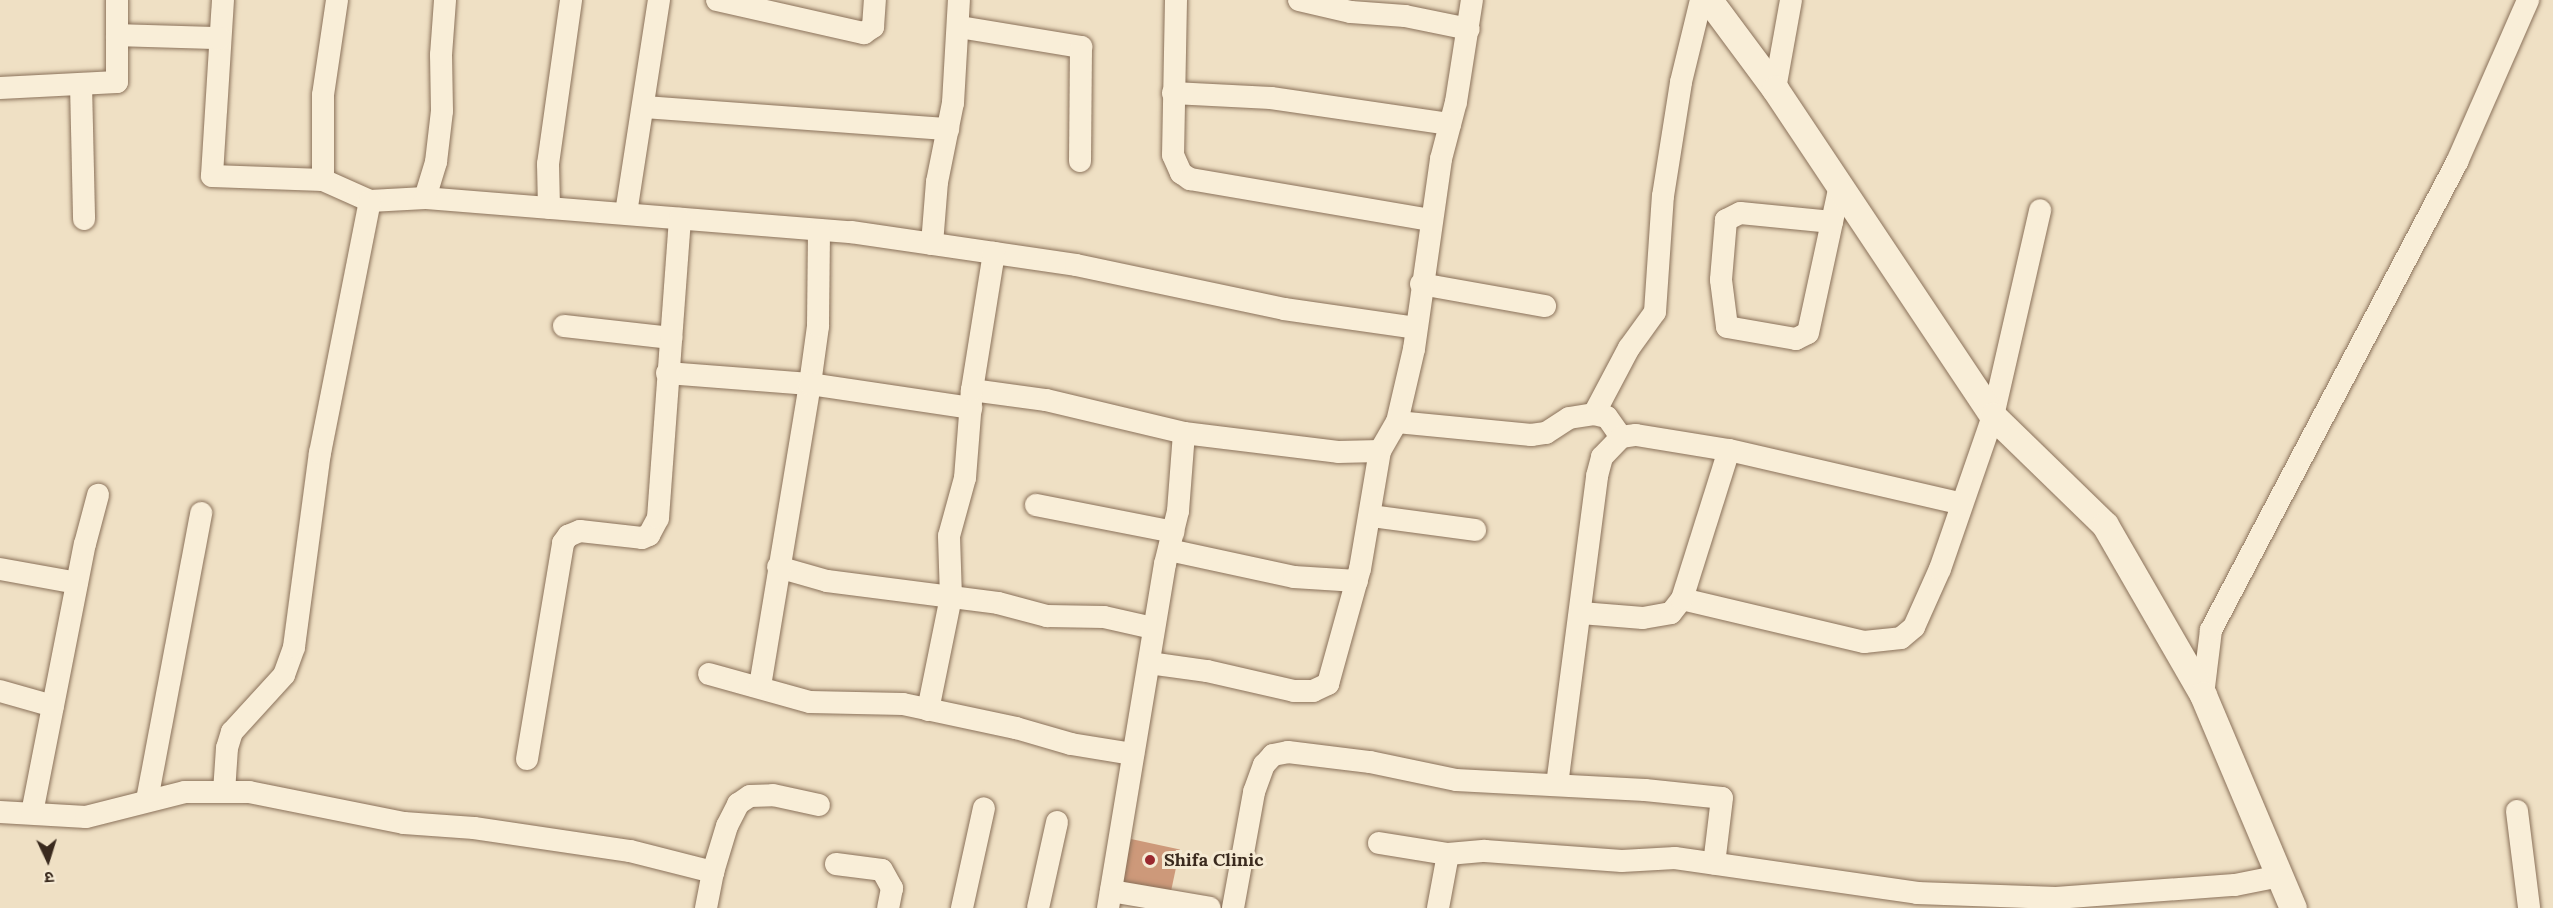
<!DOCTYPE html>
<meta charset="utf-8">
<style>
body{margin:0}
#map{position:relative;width:2553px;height:908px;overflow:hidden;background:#efe0c4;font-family:Lora,"Noto Sans Devanagari",serif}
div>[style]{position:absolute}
.building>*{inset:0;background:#cd997a;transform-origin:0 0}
.roads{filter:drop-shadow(0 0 2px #8a715a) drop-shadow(0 0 2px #8a715a)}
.minor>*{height:22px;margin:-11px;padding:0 11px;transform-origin:11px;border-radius:11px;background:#f9eed8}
.tertiary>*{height:27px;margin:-13.5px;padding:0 13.5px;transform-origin:13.5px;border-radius:13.5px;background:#f9eed8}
.dots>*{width:16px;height:16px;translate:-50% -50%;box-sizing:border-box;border:3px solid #f6ebd4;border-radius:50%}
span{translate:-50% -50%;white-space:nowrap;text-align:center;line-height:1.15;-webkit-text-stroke:6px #f6ebd4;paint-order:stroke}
.poi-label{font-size:18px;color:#3a2a1e;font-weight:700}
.left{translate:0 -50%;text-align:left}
.north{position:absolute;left:18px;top:830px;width:60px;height:60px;-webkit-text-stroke:4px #f6ebd4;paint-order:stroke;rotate:176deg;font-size:16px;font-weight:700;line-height:24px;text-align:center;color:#3a2a1e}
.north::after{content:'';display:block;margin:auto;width:21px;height:27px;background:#3a2a1e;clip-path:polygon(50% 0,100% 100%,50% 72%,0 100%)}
</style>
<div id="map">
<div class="building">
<i style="left:1131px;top:839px;width:50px;height:48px;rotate:12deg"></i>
</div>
<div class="roads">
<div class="minor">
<i style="left:223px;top:0;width:176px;rotate:93.6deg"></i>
<i style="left:212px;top:176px;width:111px;rotate:2.1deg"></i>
<i style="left:323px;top:180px;width:51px;rotate:24.1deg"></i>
<i style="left:370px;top:201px;width:55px;rotate:-3.1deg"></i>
<i style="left:425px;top:198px;width:427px;rotate:4.6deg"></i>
<i style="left:851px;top:232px;width:227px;rotate:8.3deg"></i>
<i style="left:1076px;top:265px;width:213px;rotate:11.9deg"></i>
<i style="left:1284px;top:309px;width:133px;rotate:8.2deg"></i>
<i style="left:717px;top:0;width:151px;rotate:12.7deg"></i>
<i style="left:864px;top:33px;width:11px;rotate:-34deg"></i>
<i style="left:873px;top:27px;width:27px;rotate:-86deg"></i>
<i style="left:1176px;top:0;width:155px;rotate:91.1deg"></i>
<i style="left:1173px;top:155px;width:20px;rotate:66deg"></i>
<i style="left:1181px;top:173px;width:11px;rotate:34deg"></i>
<i style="left:1190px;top:179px;width:244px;rotate:9.7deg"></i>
<i style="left:1299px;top:0;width:53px;rotate:13deg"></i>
<i style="left:1351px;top:12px;width:54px;rotate:4.2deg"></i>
<i style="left:1405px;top:16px;width:65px;rotate:11.5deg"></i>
<i style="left:959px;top:27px;width:124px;rotate:9.3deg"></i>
<i style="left:1081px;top:47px;width:114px;rotate:90.5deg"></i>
<i style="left:117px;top:35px;width:103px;rotate:1.7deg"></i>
<i style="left:81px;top:84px;width:135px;rotate:88.7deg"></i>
<i style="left:0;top:88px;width:117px;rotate:-2.9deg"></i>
<i style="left:117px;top:82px;width:82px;rotate:-90deg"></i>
<i style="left:1775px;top:89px;width:90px;rotate:-79.8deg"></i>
<i style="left:1173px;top:93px;width:98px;rotate:2.9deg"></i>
<i style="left:1271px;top:98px;width:181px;rotate:8.3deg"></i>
<i style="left:645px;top:107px;width:304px;rotate:4.2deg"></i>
<i style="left:323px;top:180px;width:85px;rotate:-90deg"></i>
<i style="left:323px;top:95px;width:96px;rotate:-81.6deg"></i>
<i style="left:425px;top:198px;width:38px;rotate:-73deg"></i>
<i style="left:436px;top:162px;width:51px;rotate:-83.3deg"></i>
<i style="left:442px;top:111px;width:56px;rotate:-91deg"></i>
<i style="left:441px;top:55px;width:55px;rotate:-85.8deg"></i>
<i style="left:549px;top:208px;width:44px;rotate:-91.3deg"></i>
<i style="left:548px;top:164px;width:166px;rotate:-82deg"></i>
<i style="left:626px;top:213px;width:216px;rotate:-81.2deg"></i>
<i style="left:1832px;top:222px;width:92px;rotate:-174.4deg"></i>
<i style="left:1740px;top:213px;width:16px;rotate:153deg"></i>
<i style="left:1726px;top:220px;width:60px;rotate:94.8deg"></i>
<i style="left:1721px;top:280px;width:47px;rotate:82.7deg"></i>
<i style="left:1727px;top:327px;width:70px;rotate:9.9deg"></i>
<i style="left:1796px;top:339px;width:13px;rotate:-27deg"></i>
<i style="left:1808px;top:333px;width:151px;rotate:-77.8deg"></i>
<i style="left:932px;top:244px;width:62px;rotate:-85.4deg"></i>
<i style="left:937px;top:182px;width:81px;rotate:-78.6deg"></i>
<i style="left:953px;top:103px;width:103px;rotate:-86.7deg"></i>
<i style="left:1421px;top:284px;width:126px;rotate:10.1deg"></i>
<i style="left:564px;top:326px;width:108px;rotate:6.4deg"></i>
<i style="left:667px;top:373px;width:143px;rotate:4.4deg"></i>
<i style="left:810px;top:384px;width:59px;rotate:-82.1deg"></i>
<i style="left:818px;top:326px;width:96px;rotate:-89.4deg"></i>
<i style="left:972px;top:390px;width:75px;rotate:7.7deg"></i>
<i style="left:1046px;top:400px;width:142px;rotate:13.4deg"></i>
<i style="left:1594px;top:414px;width:75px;rotate:-62.1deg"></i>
<i style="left:1629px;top:348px;width:44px;rotate:-54.2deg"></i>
<i style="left:1655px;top:312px;width:116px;rotate:-86.1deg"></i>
<i style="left:1663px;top:196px;width:115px;rotate:-81deg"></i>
<i style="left:1681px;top:82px;width:84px;rotate:-76.3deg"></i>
<i style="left:1397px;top:422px;width:135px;rotate:5.5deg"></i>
<i style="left:1531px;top:435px;width:15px;rotate:-8deg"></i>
<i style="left:1546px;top:433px;width:27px;rotate:-33deg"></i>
<i style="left:1569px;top:418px;width:25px;rotate:-9deg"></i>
<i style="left:1594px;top:414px;width:13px;rotate:13deg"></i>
<i style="left:1607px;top:417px;width:24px;rotate:55deg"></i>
<i style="left:1036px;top:505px;width:140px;rotate:11.1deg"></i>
<i style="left:1372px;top:516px;width:104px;rotate:7.7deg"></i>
<i style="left:1169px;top:550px;width:128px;rotate:12.2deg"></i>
<i style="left:1294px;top:577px;width:63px;rotate:3.6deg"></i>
<i style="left:778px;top:567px;width:51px;rotate:15.9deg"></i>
<i style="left:827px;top:581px;width:172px;rotate:7.3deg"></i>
<i style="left:998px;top:603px;width:51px;rotate:14.9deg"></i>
<i style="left:1047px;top:616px;width:57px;rotate:1deg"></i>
<i style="left:1104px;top:617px;width:50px;rotate:12.7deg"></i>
<i style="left:0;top:569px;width:78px;rotate:10.3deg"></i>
<i style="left:1682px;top:599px;width:187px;rotate:13.3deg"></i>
<i style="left:1864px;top:642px;width:37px;rotate:-6deg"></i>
<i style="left:1901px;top:638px;width:17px;rotate:-40deg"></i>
<i style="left:1914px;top:627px;width:64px;rotate:-65.9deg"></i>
<i style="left:1940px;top:569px;width:162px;rotate:-70.9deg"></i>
<i style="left:1993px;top:416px;width:211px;rotate:-77.1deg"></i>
<i style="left:1581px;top:613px;width:62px;rotate:4.6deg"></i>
<i style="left:1643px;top:618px;width:28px;rotate:-10deg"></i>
<i style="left:1671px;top:613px;width:18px;rotate:-52deg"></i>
<i style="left:1682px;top:599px;width:156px;rotate:-72.5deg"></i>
<i style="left:1149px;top:663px;width:59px;rotate:7.9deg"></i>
<i style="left:1207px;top:671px;width:89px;rotate:12.9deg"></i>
<i style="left:1294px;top:691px;width:19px"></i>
<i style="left:1313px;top:691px;width:17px;rotate:-25deg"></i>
<i style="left:1328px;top:684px;width:119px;rotate:-74.5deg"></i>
<i style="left:1360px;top:569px;width:120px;rotate:-80.4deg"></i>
<i style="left:709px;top:674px;width:105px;rotate:15.5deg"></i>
<i style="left:810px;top:702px;width:93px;rotate:1.2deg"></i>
<i style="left:903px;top:704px;width:116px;rotate:12deg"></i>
<i style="left:1016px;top:728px;width:57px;rotate:16.2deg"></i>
<i style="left:1071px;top:744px;width:63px;rotate:9.2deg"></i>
<i style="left:760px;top:686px;width:306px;rotate:-80.6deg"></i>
<i style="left:810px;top:384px;width:163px;rotate:8.5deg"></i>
<i style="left:0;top:691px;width:55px;rotate:15.8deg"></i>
<i style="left:2203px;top:695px;width:65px;rotate:-83deg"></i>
<i style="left:2211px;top:630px;width:529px;rotate:-62.27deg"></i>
<i style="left:2457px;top:162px;width:177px;rotate:-66.3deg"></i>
<i style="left:928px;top:710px;width:115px;rotate:-78.5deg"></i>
<i style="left:951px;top:597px;width:61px;rotate:-91.9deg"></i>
<i style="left:949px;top:536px;width:60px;rotate:-74.6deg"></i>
<i style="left:965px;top:478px;width:88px;rotate:-85.5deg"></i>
<i style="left:972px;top:390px;width:139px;rotate:-80.9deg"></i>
<i style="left:527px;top:759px;width:219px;rotate:-80.5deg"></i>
<i style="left:563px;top:543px;width:9px;rotate:-54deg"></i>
<i style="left:568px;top:536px;width:13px;rotate:-23deg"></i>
<i style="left:580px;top:531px;width:62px;rotate:6.4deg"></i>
<i style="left:642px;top:538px;width:8px;rotate:-23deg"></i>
<i style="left:649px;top:535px;width:19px;rotate:-62deg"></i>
<i style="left:658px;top:518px;width:300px;rotate:-85.8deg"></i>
<i style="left:1557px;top:785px;width:312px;rotate:-82.6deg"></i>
<i style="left:1597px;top:476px;width:20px;rotate:-75deg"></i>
<i style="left:1602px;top:457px;width:28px;rotate:-46deg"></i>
<i style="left:1621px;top:437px;width:15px;rotate:-8deg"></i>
<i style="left:1636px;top:435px;width:94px;rotate:9.2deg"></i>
<i style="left:1729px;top:450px;width:239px;rotate:13deg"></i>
<i style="left:224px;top:792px;width:44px;rotate:-86.1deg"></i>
<i style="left:227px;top:748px;width:17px;rotate:-73deg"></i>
<i style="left:232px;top:732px;width:77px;rotate:-47.6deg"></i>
<i style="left:284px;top:675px;width:30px;rotate:-70deg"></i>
<i style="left:294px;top:647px;width:196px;rotate:-82.4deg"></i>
<i style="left:320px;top:453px;width:257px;rotate:-78.8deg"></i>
<i style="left:147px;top:800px;width:292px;rotate:-79.3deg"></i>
<i style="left:2517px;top:811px;width:98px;rotate:82.9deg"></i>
<i style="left:0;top:812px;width:86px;rotate:3.3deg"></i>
<i style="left:86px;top:817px;width:102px;rotate:-14.2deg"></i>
<i style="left:185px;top:792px;width:64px"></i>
<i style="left:249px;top:792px;width:158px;rotate:11.3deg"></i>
<i style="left:404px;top:823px;width:70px;rotate:4.1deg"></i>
<i style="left:474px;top:828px;width:158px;rotate:8.4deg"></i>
<i style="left:630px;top:851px;width:86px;rotate:14.2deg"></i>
<i style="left:713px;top:872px;width:48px;rotate:-73.1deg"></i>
<i style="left:727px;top:826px;width:25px;rotate:-63deg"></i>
<i style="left:738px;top:804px;width:14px;rotate:-34deg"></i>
<i style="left:750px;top:796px;width:23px;rotate:-2deg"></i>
<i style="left:773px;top:795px;width:47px;rotate:12.3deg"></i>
<i style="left:32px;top:813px;width:274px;rotate:-78.9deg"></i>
<i style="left:85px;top:544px;width:51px;rotate:-75.1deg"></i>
<i style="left:1379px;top:843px;width:70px;rotate:9.1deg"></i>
<i style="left:836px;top:864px;width:46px;rotate:7.4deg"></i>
<i style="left:882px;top:870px;width:21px;rotate:61deg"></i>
<i style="left:892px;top:888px;width:20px;rotate:101deg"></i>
<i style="left:1111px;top:891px;width:100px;rotate:9.7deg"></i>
<i style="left:706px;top:908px;width:37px;rotate:-79deg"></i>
<i style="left:962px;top:908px;width:102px;rotate:-77.6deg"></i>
<i style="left:1038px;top:908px;width:88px;rotate:-77.5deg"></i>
<i style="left:1108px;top:908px;width:349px;rotate:-80.6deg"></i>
<i style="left:1165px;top:564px;width:55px;rotate:-76.2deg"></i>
<i style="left:1178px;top:511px;width:78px;rotate:-85.6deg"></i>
<i style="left:1184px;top:433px;width:155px;rotate:7deg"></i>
<i style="left:1338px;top:452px;width:42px;rotate:-1.4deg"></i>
<i style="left:1380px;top:451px;width:34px;rotate:-60deg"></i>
<i style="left:1397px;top:422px;width:75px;rotate:-76.9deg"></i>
<i style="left:1414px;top:349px;width:192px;rotate:-81.9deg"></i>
<i style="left:1441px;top:159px;width:59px;rotate:-75.3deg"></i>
<i style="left:1456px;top:102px;width:103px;rotate:-81.1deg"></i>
<i style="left:1233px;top:908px;width:118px;rotate:-79.7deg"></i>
<i style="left:1254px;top:792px;width:29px;rotate:-70deg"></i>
<i style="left:1264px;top:765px;width:13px;rotate:-48deg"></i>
<i style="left:1273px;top:755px;width:15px;rotate:-11deg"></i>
<i style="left:1288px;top:752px;width:83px;rotate:7deg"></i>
<i style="left:1370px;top:762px;width:88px;rotate:11.8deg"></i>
<i style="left:1456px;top:780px;width:189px;rotate:3deg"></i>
<i style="left:1645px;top:790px;width:77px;rotate:5.9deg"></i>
<i style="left:1722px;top:798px;width:66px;rotate:96.9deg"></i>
<i style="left:1438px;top:908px;width:55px;rotate:-79.5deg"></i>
<i style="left:1448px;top:854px;width:37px;rotate:-5deg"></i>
<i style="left:1485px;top:851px;width:137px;rotate:4.2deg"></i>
<i style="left:1622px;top:861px;width:53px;rotate:-3.2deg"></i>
<i style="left:1675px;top:858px;width:245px;rotate:8.2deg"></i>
<i style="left:1917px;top:893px;width:139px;rotate:2.1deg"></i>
<i style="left:2056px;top:898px;width:179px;rotate:-4.2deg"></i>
<i style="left:2235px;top:885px;width:46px;rotate:-11.3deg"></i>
</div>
<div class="tertiary">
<i style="left:1709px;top:0;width:111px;rotate:53.4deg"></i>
<i style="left:1775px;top:89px;width:393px;rotate:56.3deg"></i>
<i style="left:1993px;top:416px;width:156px;rotate:44.2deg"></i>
<i style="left:2105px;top:525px;width:196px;rotate:60deg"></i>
<i style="left:2203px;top:695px;width:231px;rotate:67.1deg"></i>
</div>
</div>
<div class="dots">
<i style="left:1150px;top:860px;background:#9a292f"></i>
</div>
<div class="poi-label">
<span class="left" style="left:1164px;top:860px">Shifa Clinic</span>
</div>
<div class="north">उ</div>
</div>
